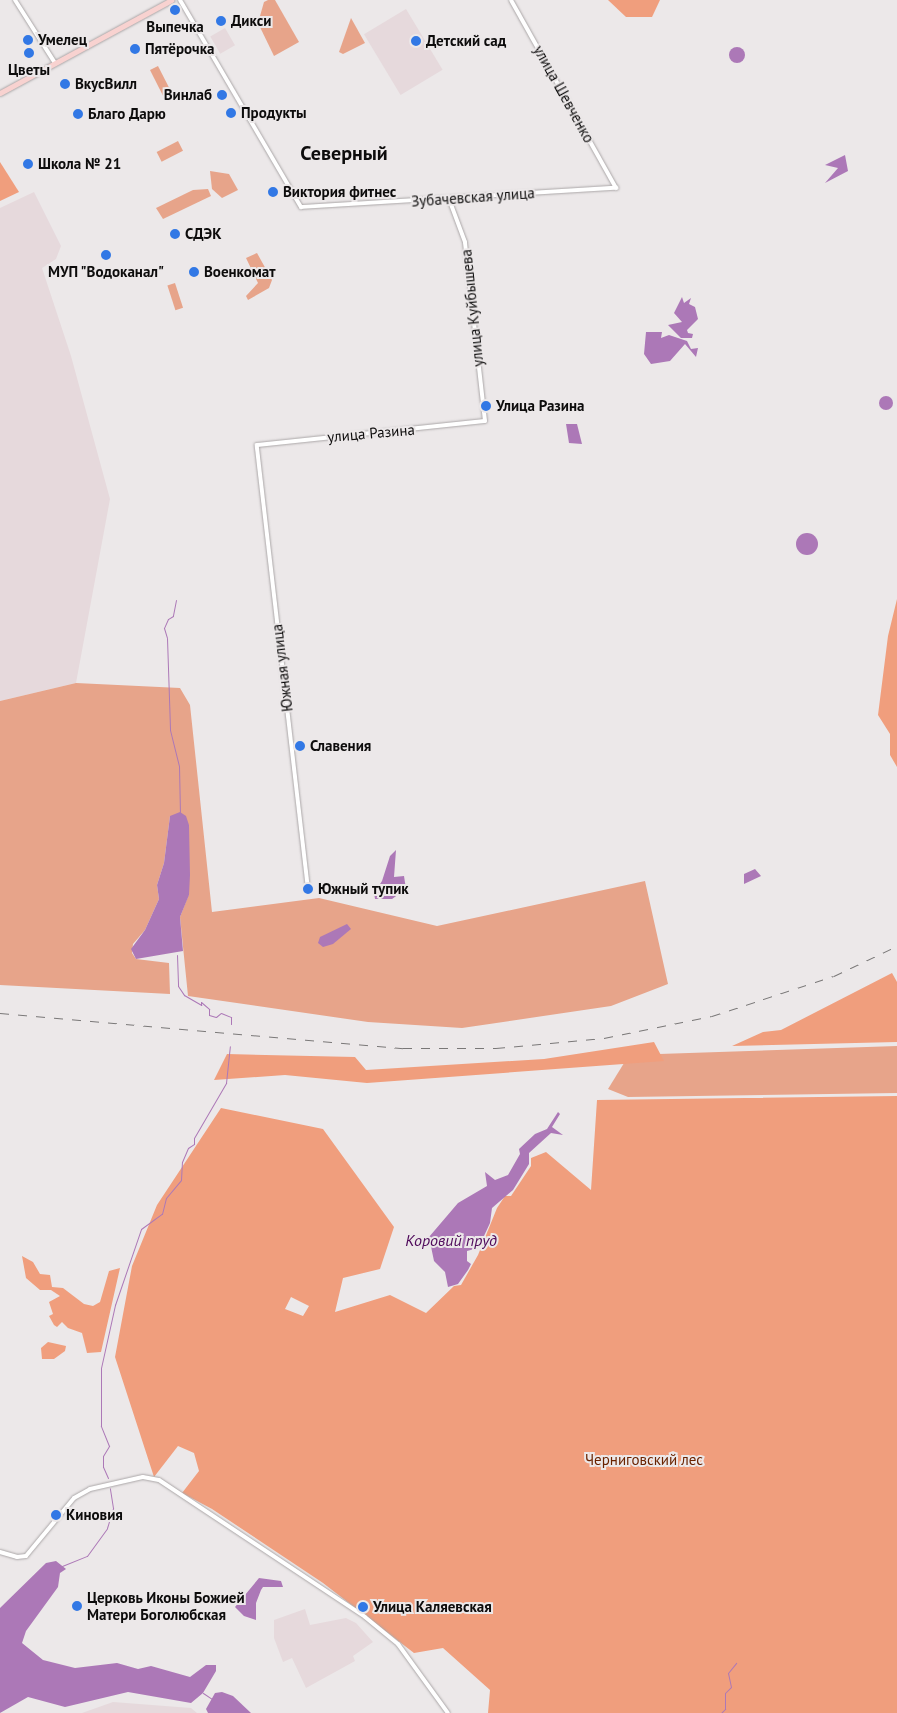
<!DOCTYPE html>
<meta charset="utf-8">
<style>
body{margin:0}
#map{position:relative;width:897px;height:1713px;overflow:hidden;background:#ece8e9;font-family:"PT Sans",sans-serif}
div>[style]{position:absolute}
.built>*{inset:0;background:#e6d9dc;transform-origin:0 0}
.green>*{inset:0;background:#e7a48a;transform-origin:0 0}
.forest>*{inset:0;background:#f09e7d}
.water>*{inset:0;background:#ac78b7}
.round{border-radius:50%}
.stream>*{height:1px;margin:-0.5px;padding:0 0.5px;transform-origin:0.5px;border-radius:0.5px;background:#ac78b7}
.roads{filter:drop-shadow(0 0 1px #aba7a8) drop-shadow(0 0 1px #aba7a8)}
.minor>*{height:4px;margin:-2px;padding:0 2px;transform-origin:2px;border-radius:2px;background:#fff}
.major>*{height:5px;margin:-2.5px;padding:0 2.5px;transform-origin:2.5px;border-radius:2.5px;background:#f8d2d0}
.rail>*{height:1px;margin-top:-0.5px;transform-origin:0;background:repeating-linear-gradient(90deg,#797777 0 9px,transparent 0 18px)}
.dots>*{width:14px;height:14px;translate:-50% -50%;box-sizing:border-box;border:2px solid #ece8e9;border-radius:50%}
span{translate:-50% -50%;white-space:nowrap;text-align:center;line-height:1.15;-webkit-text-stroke:4px #ece8e9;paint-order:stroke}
.poi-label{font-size:15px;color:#0d0c0c;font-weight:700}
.left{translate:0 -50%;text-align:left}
.right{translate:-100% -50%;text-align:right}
.street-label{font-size:15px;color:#0d0c0c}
.park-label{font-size:15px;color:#6a2300}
.water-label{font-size:16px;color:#4f0a5b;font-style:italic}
.district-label{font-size:20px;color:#0d0c0c;font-weight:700}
</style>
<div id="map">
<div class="built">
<i style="left:406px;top:9px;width:71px;height:49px;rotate:59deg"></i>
<i style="left:225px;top:28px;width:20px;height:17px;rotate:60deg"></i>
<i style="clip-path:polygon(34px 192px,61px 246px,56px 259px,42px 268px,71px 356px,110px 499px,76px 683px,0 701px,0 208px)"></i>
<i style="clip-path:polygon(305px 1609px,310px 1625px,346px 1618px,356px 1623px,373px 1642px,353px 1656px,355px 1661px,306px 1688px,292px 1658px,283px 1662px,274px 1638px,274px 1620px)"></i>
<i style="clip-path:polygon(113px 1702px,191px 1708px,197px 1713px,82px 1713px)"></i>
</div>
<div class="green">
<i style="clip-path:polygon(268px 0,275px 0,299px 42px,274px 56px,258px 23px,264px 2px)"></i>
<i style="clip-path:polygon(351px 18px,365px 43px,343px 54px,339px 52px)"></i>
<i style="left:158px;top:66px;width:29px;height:9px;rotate:63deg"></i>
<i style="left:178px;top:141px;width:11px;height:24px;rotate:63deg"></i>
<i style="clip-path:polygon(210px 171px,229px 174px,238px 190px,222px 198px,212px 189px)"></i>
<i style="clip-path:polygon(208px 189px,211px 196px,163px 219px,156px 208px,193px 190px)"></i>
<i style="clip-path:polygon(257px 253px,272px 280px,269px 288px,248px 300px,246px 296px,258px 283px,246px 258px)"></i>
<i style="left:175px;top:283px;width:26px;height:8px;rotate:72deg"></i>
<i style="clip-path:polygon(76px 683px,180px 688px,190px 705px,212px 912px,319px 898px,437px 926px,645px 881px,668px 984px,611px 1006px,462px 1028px,368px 1022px,188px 996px,180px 917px,189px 894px,189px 825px,170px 816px,164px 863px,157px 885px,159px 899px,145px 930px,133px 944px,132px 953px,136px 959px,169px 963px,170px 994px,0 985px,0 701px)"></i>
<i style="clip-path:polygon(897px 1046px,897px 1093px,628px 1097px,608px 1089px,629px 1055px)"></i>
</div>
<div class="forest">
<i style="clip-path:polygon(608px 0,660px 0,652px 17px,626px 17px)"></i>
<i style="clip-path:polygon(0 162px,19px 192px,0 201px)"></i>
<i style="clip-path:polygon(897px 599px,897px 767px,890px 755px,890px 734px,878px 715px,888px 636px)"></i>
<i style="clip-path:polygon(892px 973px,897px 982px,897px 1042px,732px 1046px,763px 1032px,781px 1030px)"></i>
<i style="clip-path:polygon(654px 1042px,664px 1061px,367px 1083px,285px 1075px,214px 1080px,227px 1054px,355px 1057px,366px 1070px,544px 1059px)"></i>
<i style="clip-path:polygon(evenodd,897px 1096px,897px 1713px,488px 1713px,490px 1690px,443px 1648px,414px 1653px,323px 1583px,212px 1509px,182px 1493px,199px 1471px,194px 1453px,178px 1446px,154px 1477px,115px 1357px,132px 1266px,157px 1205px,221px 1108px,323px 1129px,394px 1227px,380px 1269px,343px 1278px,335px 1312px,390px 1295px,426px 1313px,454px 1286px,461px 1285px,478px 1255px,497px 1208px,505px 1196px,511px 1196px,531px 1166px,531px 1158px,546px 1152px,591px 1190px,597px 1100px,897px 1096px,291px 1297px,309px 1306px,303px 1316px,285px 1309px,291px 1297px)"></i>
<i style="clip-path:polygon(22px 1256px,33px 1262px,40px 1274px,50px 1275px,52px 1287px,63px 1288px,84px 1304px,93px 1306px,100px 1302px,109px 1271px,120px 1268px,101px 1352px,87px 1353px,82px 1333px,68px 1328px,62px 1322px,57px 1327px,54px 1325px,49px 1316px,53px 1314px,49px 1302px,60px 1296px,51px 1290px,40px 1290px,26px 1278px)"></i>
<i style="clip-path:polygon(48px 1342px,66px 1346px,65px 1351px,54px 1359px,42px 1359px,41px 1348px)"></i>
</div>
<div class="water">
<i class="round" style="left:729px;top:47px;width:16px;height:16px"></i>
<i style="clip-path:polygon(845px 155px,848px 171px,825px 183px,838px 168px,825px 165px)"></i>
<i style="clip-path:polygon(682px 297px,684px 303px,691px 298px,689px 304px,695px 307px,698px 319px,687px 330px,688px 333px,693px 334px,692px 338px,681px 338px,668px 325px,682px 322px,674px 313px)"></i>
<i style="clip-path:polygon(646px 332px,662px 332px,661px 338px,669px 335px,687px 341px,691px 349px,698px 348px,696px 357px,685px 344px,670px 361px,651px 364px,644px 354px)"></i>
<i class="round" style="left:879px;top:396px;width:14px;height:14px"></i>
<i style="clip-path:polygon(566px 424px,577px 424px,582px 444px,569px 443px)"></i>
<i class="round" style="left:796px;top:533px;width:22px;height:22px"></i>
<i style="clip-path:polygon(180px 812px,186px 816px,189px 825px,190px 875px,189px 895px,180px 917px,183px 951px,136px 959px,131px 949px,145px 930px,159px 899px,157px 885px,164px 863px,170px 816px)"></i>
<i style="clip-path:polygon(396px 850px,394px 877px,404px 876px,406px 889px,392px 899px,375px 899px,374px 893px,382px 881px,390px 856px)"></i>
<i style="clip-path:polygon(755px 869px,761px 876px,744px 884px,744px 874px)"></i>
<i style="clip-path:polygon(347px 924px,351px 929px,333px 944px,323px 947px,318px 943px,320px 937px)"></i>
<i style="clip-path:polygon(558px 1112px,560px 1114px,552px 1127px,563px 1135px,551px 1133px,529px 1153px,529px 1164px,513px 1190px,492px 1208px,490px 1223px,484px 1236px,477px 1241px,478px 1248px,467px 1251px,467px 1261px,471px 1264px,468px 1270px,458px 1284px,448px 1287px,445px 1272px,434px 1261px,429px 1237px,458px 1203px,487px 1186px,485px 1172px,495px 1180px,508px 1175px,520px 1154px,519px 1149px,535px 1134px,547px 1129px)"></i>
<i style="clip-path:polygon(56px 1561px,66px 1569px,60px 1573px,58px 1587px,26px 1631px,22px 1643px,43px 1660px,75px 1668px,117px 1663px,138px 1669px,151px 1666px,190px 1677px,206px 1665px,216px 1665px,216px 1671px,203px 1693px,191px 1703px,128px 1692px,65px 1707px,28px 1697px,0 1713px,0 1608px,46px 1563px)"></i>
<i style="clip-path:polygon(259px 1578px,281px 1581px,283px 1587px,263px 1587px,261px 1590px,256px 1603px,256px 1620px,244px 1616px,235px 1607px)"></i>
<i style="clip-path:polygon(222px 1692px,233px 1696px,251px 1713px,208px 1713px,206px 1709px,215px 1693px)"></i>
</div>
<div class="stream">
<i style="left:176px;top:600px;width:16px;rotate:101deg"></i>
<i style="left:173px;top:616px;width:6px;rotate:149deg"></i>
<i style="left:168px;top:619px;width:10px;rotate:114deg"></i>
<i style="left:164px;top:628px;width:10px;rotate:73deg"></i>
<i style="left:167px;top:638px;width:92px;rotate:88.1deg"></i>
<i style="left:170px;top:730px;width:37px;rotate:76deg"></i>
<i style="left:179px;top:766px;width:46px;rotate:88.8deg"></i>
<i style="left:177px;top:955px;width:31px;rotate:88deg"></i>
<i style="left:178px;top:986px;width:11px;rotate:56deg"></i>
<i style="left:184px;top:995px;width:20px;rotate:30deg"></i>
<i style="left:201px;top:1005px;width:3px;rotate:-90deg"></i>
<i style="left:201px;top:1002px;width:11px;rotate:41deg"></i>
<i style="left:209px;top:1009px;width:6px;rotate:90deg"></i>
<i style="left:209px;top:1015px;width:7px;rotate:16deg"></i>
<i style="left:216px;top:1017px;width:6px;rotate:-39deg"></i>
<i style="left:221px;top:1013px;width:11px;rotate:22deg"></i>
<i style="left:231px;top:1017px;width:7px;rotate:90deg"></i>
<i style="left:108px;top:1478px;width:12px;rotate:-114deg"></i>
<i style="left:103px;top:1467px;width:11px;rotate:-90deg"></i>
<i style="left:103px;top:1456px;width:12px;rotate:-59deg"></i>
<i style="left:109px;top:1446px;width:22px;rotate:-112deg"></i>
<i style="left:101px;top:1426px;width:58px;rotate:-90deg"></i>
<i style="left:101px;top:1368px;width:65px;rotate:-77.5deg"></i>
<i style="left:115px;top:1305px;width:80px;rotate:-71.1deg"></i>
<i style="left:141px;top:1229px;width:26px;rotate:-36deg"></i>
<i style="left:162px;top:1214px;width:16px;rotate:-76deg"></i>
<i style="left:166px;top:1198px;width:23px;rotate:-50deg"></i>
<i style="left:181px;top:1180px;width:18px;rotate:-87deg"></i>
<i style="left:182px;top:1162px;width:15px;rotate:-67deg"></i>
<i style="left:188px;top:1148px;width:7px;rotate:-34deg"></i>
<i style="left:194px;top:1144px;width:6px;rotate:-90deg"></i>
<i style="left:194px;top:1138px;width:64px;rotate:-59.8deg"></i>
<i style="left:226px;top:1083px;width:37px;rotate:-84deg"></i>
<i style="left:62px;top:1566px;width:27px;rotate:-22deg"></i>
<i style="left:87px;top:1556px;width:34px;rotate:-54deg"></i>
<i style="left:107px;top:1528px;width:21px;rotate:-73deg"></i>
<i style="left:113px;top:1508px;width:20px;rotate:-99deg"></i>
<i style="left:203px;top:1693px;width:11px;rotate:34deg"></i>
<i style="left:721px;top:1713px;width:6px;rotate:-45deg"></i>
<i style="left:725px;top:1709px;width:16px;rotate:-90deg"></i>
<i style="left:725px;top:1693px;width:8px;rotate:-45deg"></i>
<i style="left:731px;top:1687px;width:14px;rotate:-102deg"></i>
<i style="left:728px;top:1673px;width:13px;rotate:-51deg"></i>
</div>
<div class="roads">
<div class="minor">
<i style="left:15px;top:0;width:75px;rotate:57.6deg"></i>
<i style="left:180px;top:0;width:240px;rotate:59.7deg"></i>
<i style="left:301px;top:207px;width:316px;rotate:-3.5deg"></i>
<i style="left:616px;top:188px;width:215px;rotate:-119.2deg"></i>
<i style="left:308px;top:889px;width:447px;rotate:-96.6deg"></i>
<i style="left:257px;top:445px;width:229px;rotate:-6deg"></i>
<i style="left:485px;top:421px;width:180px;rotate:-96.4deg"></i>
<i style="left:465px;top:242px;width:46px;rotate:-110.4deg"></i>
<i style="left:0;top:1552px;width:18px;rotate:16deg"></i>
<i style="left:17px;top:1557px;width:9px;rotate:-6deg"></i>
<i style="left:26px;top:1556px;width:75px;rotate:-50.4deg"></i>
<i style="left:74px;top:1498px;width:18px;rotate:-29deg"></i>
<i style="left:90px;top:1489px;width:54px;rotate:-12.8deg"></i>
<i style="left:143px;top:1477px;width:16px;rotate:11deg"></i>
<i style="left:159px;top:1480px;width:247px;rotate:33.6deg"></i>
<i style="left:365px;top:1617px;width:43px;rotate:39.3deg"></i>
<i style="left:398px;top:1644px;width:85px;rotate:54.1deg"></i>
</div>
<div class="major">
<i style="left:0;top:93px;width:195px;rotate:-28.5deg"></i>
</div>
</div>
<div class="rail">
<i style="left:0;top:1013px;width:405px;rotate:5deg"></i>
<i style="left:403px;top:1048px;width:93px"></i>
<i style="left:496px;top:1048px;width:108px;rotate:-5.3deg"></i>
<i style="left:604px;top:1038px;width:110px;rotate:-11.5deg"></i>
<i style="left:712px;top:1016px;width:128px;rotate:-18.2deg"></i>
<i style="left:834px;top:976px;width:70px;rotate:-25.5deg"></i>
</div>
<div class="dots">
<i style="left:175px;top:10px;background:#3278e5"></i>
<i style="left:221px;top:21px;background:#3278e5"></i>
<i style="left:28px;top:40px;background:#3278e5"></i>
<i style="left:416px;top:41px;background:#3278e5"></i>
<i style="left:135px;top:49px;background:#3278e5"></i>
<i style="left:29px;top:53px;background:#3278e5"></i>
<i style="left:65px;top:84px;background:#3278e5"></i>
<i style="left:222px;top:95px;background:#3278e5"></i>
<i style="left:231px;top:113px;background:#3278e5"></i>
<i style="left:78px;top:114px;background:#3278e5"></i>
<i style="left:28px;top:164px;background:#3278e5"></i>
<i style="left:273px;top:192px;background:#3278e5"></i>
<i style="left:175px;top:234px;background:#3278e5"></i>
<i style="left:106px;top:255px;background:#3278e5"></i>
<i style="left:194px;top:272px;background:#3278e5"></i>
<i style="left:486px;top:406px;background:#3278e5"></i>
<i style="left:300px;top:746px;background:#3278e5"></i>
<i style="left:308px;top:889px;background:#3278e5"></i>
<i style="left:56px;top:1515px;background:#3278e5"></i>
<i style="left:77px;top:1606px;background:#3278e5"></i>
<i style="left:363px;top:1607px;background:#3278e5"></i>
</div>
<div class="poi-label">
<span class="left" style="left:231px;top:21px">Дикси</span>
<span style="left:175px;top:27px">Выпечка</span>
<span class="left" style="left:38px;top:40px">Умелец</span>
<span class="left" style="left:426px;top:41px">Детский сад</span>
<span class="left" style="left:145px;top:49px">Пятёрочка</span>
<span style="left:29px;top:70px">Цветы</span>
<span class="left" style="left:75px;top:84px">ВкусВилл</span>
<span class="right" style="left:212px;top:95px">Винлаб</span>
<span class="left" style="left:241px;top:113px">Продукты</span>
<span class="left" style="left:88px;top:114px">Благо Дарю</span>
<span class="left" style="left:38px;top:164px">Школа № 21</span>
<span class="left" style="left:283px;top:192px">Виктория фитнес</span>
<span class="left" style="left:185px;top:234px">СДЭК</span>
<span style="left:106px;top:272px">МУП "Водоканал"</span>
<span class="left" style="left:204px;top:272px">Военкомат</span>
<span class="left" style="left:496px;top:406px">Улица Разина</span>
<span class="left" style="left:310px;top:746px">Славения</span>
<span class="left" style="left:318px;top:889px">Южный тупик</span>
<span class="left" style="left:66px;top:1515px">Киновия</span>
<span class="left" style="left:87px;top:1606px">Церковь Иконы Божией<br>Матери Боголюбская</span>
<span class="left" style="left:373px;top:1607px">Улица Каляевская</span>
</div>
<div class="street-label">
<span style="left:564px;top:94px;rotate:61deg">улица Шевченко</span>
<span style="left:473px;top:197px;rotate:-4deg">Зубачевская улица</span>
<span style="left:472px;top:308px;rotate:-96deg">улица Куйбышева</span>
<span style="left:371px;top:433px;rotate:-5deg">улица Разина</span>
<span style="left:282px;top:668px;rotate:-97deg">Южная улица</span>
</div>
<div class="park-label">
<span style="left:644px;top:1460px">Черниговский лес</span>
</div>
<div class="water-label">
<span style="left:451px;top:1240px">Коровий пруд</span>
</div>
<div class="district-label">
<span style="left:344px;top:153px">Северный</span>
</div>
</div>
